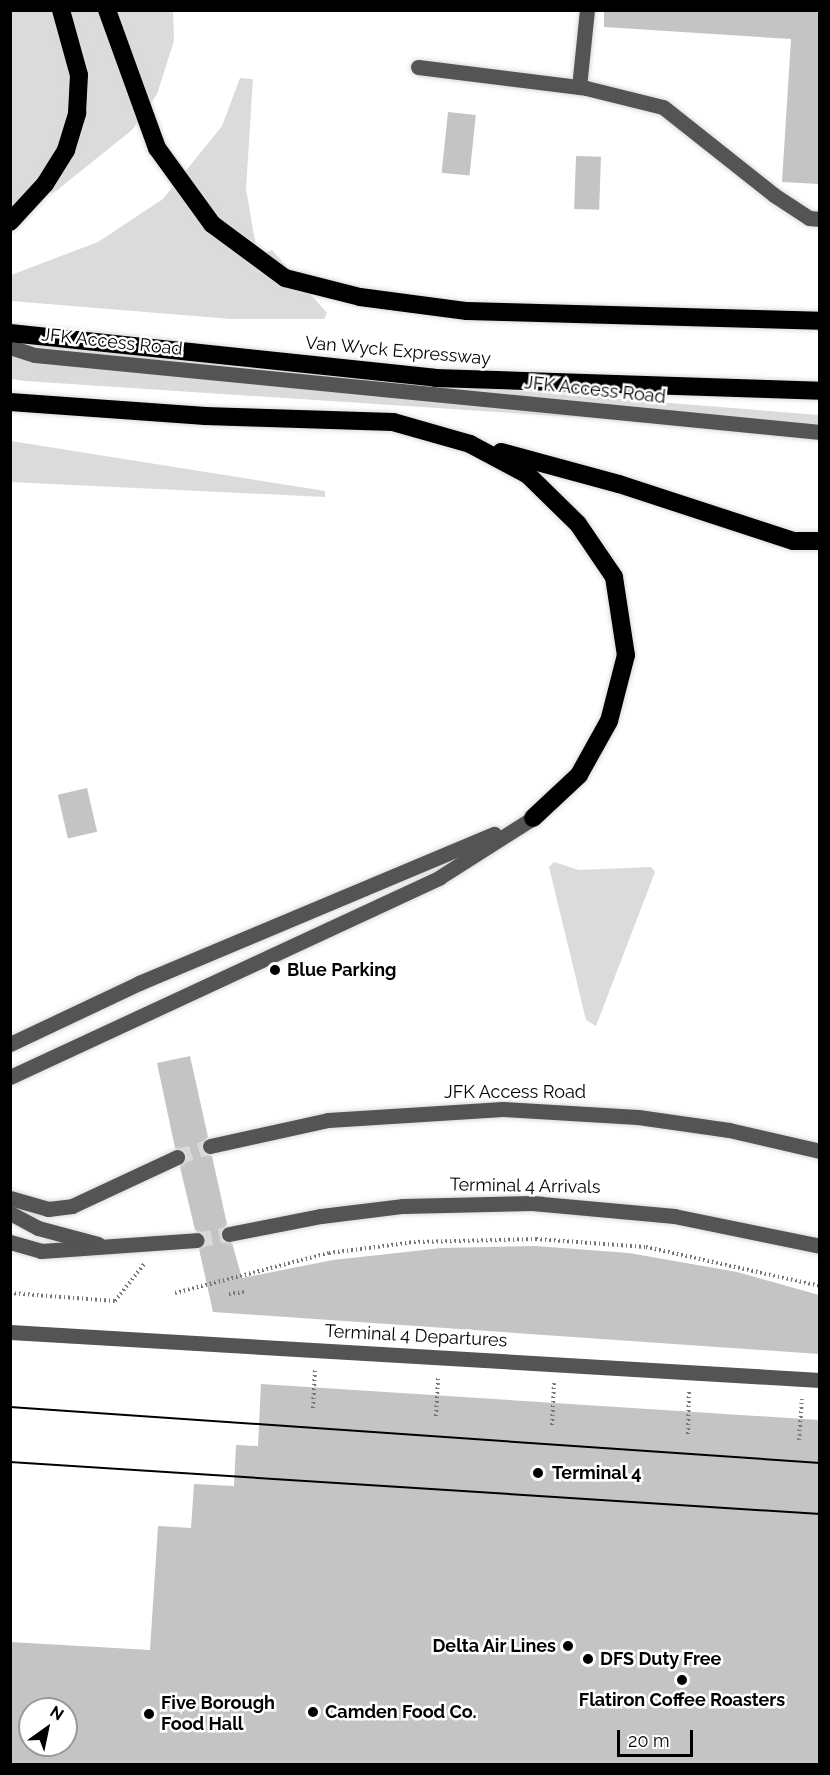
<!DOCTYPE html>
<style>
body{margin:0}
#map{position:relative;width:830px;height:1775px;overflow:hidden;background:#fff;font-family:Raleway,sans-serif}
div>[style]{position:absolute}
.green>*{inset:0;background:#dbdbdb}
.building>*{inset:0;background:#c4c4c4;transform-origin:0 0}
.minor-tunnel>*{height:15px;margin-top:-7.5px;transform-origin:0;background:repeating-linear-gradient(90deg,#d9d9d9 0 15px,transparent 0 23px)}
.path>*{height:4px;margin-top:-2px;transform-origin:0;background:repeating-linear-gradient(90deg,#767676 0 1.5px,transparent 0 4.5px)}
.roads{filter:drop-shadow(0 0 2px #dbdbdb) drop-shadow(0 0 2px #dbdbdb)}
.minor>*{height:15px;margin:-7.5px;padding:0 7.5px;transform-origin:7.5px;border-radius:7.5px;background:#545454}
.highway>*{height:18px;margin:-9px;padding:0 9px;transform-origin:9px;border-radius:9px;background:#000}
.tram>*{height:1.5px;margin:-0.75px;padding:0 0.75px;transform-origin:0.75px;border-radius:0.75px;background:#000}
.minor-bridge>*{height:15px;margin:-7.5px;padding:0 7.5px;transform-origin:7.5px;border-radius:7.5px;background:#545454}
.dots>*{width:16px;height:16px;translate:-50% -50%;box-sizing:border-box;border:3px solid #fff;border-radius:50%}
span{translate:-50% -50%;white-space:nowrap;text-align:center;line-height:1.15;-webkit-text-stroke:5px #fff;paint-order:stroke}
.street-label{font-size:18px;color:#000}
.poi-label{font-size:18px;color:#000;font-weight:700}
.left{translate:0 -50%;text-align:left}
.right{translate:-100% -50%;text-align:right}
.frame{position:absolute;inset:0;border:12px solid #000;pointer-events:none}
.north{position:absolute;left:18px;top:1697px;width:60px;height:60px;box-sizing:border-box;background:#fff;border:2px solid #999;border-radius:50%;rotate:33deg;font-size:16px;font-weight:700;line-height:24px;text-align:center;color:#000}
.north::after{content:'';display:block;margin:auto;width:21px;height:27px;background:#000;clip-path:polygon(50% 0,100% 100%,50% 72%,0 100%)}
.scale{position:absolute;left:617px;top:1730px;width:76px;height:27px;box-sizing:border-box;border:3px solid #000;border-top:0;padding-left:8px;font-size:18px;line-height:21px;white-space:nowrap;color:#000;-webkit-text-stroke:4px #fff;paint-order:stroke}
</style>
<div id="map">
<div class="green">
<i style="clip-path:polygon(11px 11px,173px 11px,174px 41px,157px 94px,132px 130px,56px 191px,11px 211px)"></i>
<i style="clip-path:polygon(240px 78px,253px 79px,246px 189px,255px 241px,260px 255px,272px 250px,327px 313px,324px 319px,231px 319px,11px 301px,11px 275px,98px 242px,163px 199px,222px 126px)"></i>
<i style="clip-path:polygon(10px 350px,819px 415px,819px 433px,25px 381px,11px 379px)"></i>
<i style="clip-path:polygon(11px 441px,325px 491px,325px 497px,11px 482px)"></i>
<i style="clip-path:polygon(554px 862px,579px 870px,651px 867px,655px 872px,596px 1026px,586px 1020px,549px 867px)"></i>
</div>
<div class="building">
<i style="clip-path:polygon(604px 10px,819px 10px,819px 184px,782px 182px,791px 39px,604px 27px)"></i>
<i style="left:448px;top:112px;width:28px;height:61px;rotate:6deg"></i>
<i style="left:576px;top:156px;width:25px;height:53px;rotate:2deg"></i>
<i style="left:87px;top:788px;width:45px;height:30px;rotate:77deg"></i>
<i style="clip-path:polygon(190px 1056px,208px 1137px,200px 1148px,212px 1156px,227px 1224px,220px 1236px,232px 1243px,242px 1278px,333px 1260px,442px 1248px,536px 1246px,629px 1253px,737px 1272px,819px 1295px,819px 1354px,213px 1312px,199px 1249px,207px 1239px,195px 1230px,180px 1167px,186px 1153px,175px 1148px,157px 1063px)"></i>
<i style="clip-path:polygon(evenodd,261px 1384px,819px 1420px,819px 1764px,10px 1764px,10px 1642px,150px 1650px,158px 1526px,191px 1528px,194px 1484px,234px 1486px,236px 1445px,258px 1446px,261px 1384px,30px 1709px,66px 1709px,66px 1745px,30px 1745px,30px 1709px)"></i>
</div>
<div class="minor-tunnel">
<i style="left:177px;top:1157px;width:35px;rotate:-18deg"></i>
<i style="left:197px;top:1240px;width:33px;rotate:-11deg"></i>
</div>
<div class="path">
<i style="left:10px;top:1293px;width:105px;rotate:4.4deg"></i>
<i style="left:115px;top:1301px;width:48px;rotate:-51.7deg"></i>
<i style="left:175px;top:1293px;width:159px;rotate:-14.6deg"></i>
<i style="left:329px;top:1253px;width:86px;rotate:-7.4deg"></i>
<i style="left:414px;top:1242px;width:122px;rotate:-1.4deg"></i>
<i style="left:536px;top:1239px;width:110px;rotate:4.2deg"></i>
<i style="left:646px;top:1247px;width:178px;rotate:12.6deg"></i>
<i style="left:229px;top:1294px;width:15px;rotate:-8deg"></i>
<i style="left:313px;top:1408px;width:38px;rotate:-87deg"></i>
<i style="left:436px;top:1416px;width:39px;rotate:-87deg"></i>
<i style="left:552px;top:1425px;width:42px;rotate:-87.3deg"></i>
<i style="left:688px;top:1434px;width:44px;rotate:-88.7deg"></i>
<i style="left:799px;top:1440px;width:41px;rotate:-85.8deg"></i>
</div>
<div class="roads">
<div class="minor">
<i style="left:418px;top:67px;width:169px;rotate:7.1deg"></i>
<i style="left:586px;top:88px;width:79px;rotate:13.9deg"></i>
<i style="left:663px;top:107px;width:142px;rotate:38.4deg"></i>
<i style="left:774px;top:195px;width:42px;rotate:33.3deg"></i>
<i style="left:809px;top:218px;width:11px;rotate:5deg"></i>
<i style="left:579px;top:87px;width:77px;rotate:-84.1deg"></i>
<i style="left:10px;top:347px;width:26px;rotate:18deg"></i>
<i style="left:35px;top:355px;width:789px;rotate:5.6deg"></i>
<i style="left:10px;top:1044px;width:143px;rotate:-25.3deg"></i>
<i style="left:139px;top:983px;width:385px;rotate:-22.8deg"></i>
<i style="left:10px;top:1077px;width:474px;rotate:-24.9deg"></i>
<i style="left:440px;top:877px;width:110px;rotate:-32.4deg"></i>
<i style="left:210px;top:1146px;width:121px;rotate:-12.4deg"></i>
<i style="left:328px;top:1120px;width:175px;rotate:-3.6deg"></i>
<i style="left:503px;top:1109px;width:135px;rotate:3.4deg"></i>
<i style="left:638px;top:1117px;width:92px;rotate:8.1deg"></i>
<i style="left:729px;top:1130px;width:93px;rotate:13deg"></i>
<i style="left:10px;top:1198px;width:40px;rotate:16deg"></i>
<i style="left:48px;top:1209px;width:24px;rotate:-7deg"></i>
<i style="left:72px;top:1206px;width:116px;rotate:-25deg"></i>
<i style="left:10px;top:1213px;width:32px;rotate:28deg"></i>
<i style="left:38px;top:1228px;width:62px;rotate:14.9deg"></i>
<i style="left:229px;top:1234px;width:94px;rotate:-11.1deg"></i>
<i style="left:321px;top:1216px;width:83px;rotate:-7deg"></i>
<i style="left:403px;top:1206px;width:129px;rotate:-1.3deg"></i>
<i style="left:532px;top:1203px;width:143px;rotate:5.2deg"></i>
<i style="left:674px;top:1216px;width:149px;rotate:11.6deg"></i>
<i style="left:10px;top:1242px;width:32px;rotate:16deg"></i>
<i style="left:41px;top:1251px;width:156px;rotate:-4deg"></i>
</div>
<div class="highway">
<i style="left:107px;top:10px;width:147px;rotate:70.1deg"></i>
<i style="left:157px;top:148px;width:94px;rotate:54.1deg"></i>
<i style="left:212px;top:224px;width:91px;rotate:36.5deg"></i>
<i style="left:285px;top:278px;width:77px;rotate:14.2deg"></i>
<i style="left:360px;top:297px;width:108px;rotate:7.5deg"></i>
<i style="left:467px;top:311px;width:353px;rotate:1.6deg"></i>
<i style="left:10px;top:222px;width:52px;rotate:-47.4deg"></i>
<i style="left:45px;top:184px;width:40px;rotate:-58deg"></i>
<i style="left:66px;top:150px;width:39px;rotate:-73deg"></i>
<i style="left:77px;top:113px;width:38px;rotate:-87deg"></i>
<i style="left:79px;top:75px;width:67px;rotate:-105.5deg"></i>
<i style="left:10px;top:333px;width:427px;rotate:6deg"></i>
<i style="left:435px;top:378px;width:385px;rotate:1.9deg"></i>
<i style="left:10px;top:402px;width:196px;rotate:4.1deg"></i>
<i style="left:205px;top:416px;width:188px;rotate:1.8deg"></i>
<i style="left:393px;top:422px;width:80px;rotate:15.9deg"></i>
<i style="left:470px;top:444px;width:66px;rotate:28.1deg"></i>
<i style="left:528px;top:475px;width:70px;rotate:44.4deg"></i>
<i style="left:578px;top:524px;width:64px;rotate:55.8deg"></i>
<i style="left:614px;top:577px;width:79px;rotate:81.3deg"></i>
<i style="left:626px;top:655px;width:68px;rotate:104.4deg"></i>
<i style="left:609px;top:721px;width:62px;rotate:119.1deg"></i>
<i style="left:579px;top:775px;width:63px;rotate:136.9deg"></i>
<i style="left:501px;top:452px;width:122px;rotate:15.2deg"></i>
<i style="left:619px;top:484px;width:183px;rotate:18.1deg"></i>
<i style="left:793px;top:541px;width:27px"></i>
</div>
</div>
<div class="tram">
<i style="left:10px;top:1407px;width:812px;rotate:3.95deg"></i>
<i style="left:10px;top:1462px;width:812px;rotate:3.67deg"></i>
</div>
<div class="minor-bridge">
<i style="left:10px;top:1332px;width:811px;rotate:3.39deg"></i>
</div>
<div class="dots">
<i style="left:275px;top:970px;background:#000"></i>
<i style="left:538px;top:1473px;background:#000"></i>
<i style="left:568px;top:1646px;background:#000"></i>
<i style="left:588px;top:1659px;background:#000"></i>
<i style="left:682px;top:1680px;background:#000"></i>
<i style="left:313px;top:1712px;background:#000"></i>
<i style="left:149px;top:1714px;background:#000"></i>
</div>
<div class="street-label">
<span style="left:112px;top:342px;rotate:6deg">JFK Access Road</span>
<span style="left:398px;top:351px;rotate:5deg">Van Wyck Expressway</span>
<span style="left:595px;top:390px;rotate:6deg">JFK Access Road</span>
<span style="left:515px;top:1092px">JFK Access Road</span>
<span style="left:525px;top:1186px;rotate:1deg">Terminal 4 Arrivals</span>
<span style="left:416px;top:1336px;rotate:3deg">Terminal 4 Departures</span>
</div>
<div class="poi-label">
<span class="left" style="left:287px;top:970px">Blue Parking</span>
<span class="left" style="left:552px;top:1473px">Terminal 4</span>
<span class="right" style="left:556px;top:1646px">Delta Air Lines</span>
<span class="left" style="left:600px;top:1659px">DFS Duty Free</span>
<span style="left:682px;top:1700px">Flatiron Coffee Roasters</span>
<span class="left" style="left:161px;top:1714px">Five Borough<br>Food Hall</span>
<span class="left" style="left:325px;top:1712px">Camden Food Co.</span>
</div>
<div class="frame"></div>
<div class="north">N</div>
<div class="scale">20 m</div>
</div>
